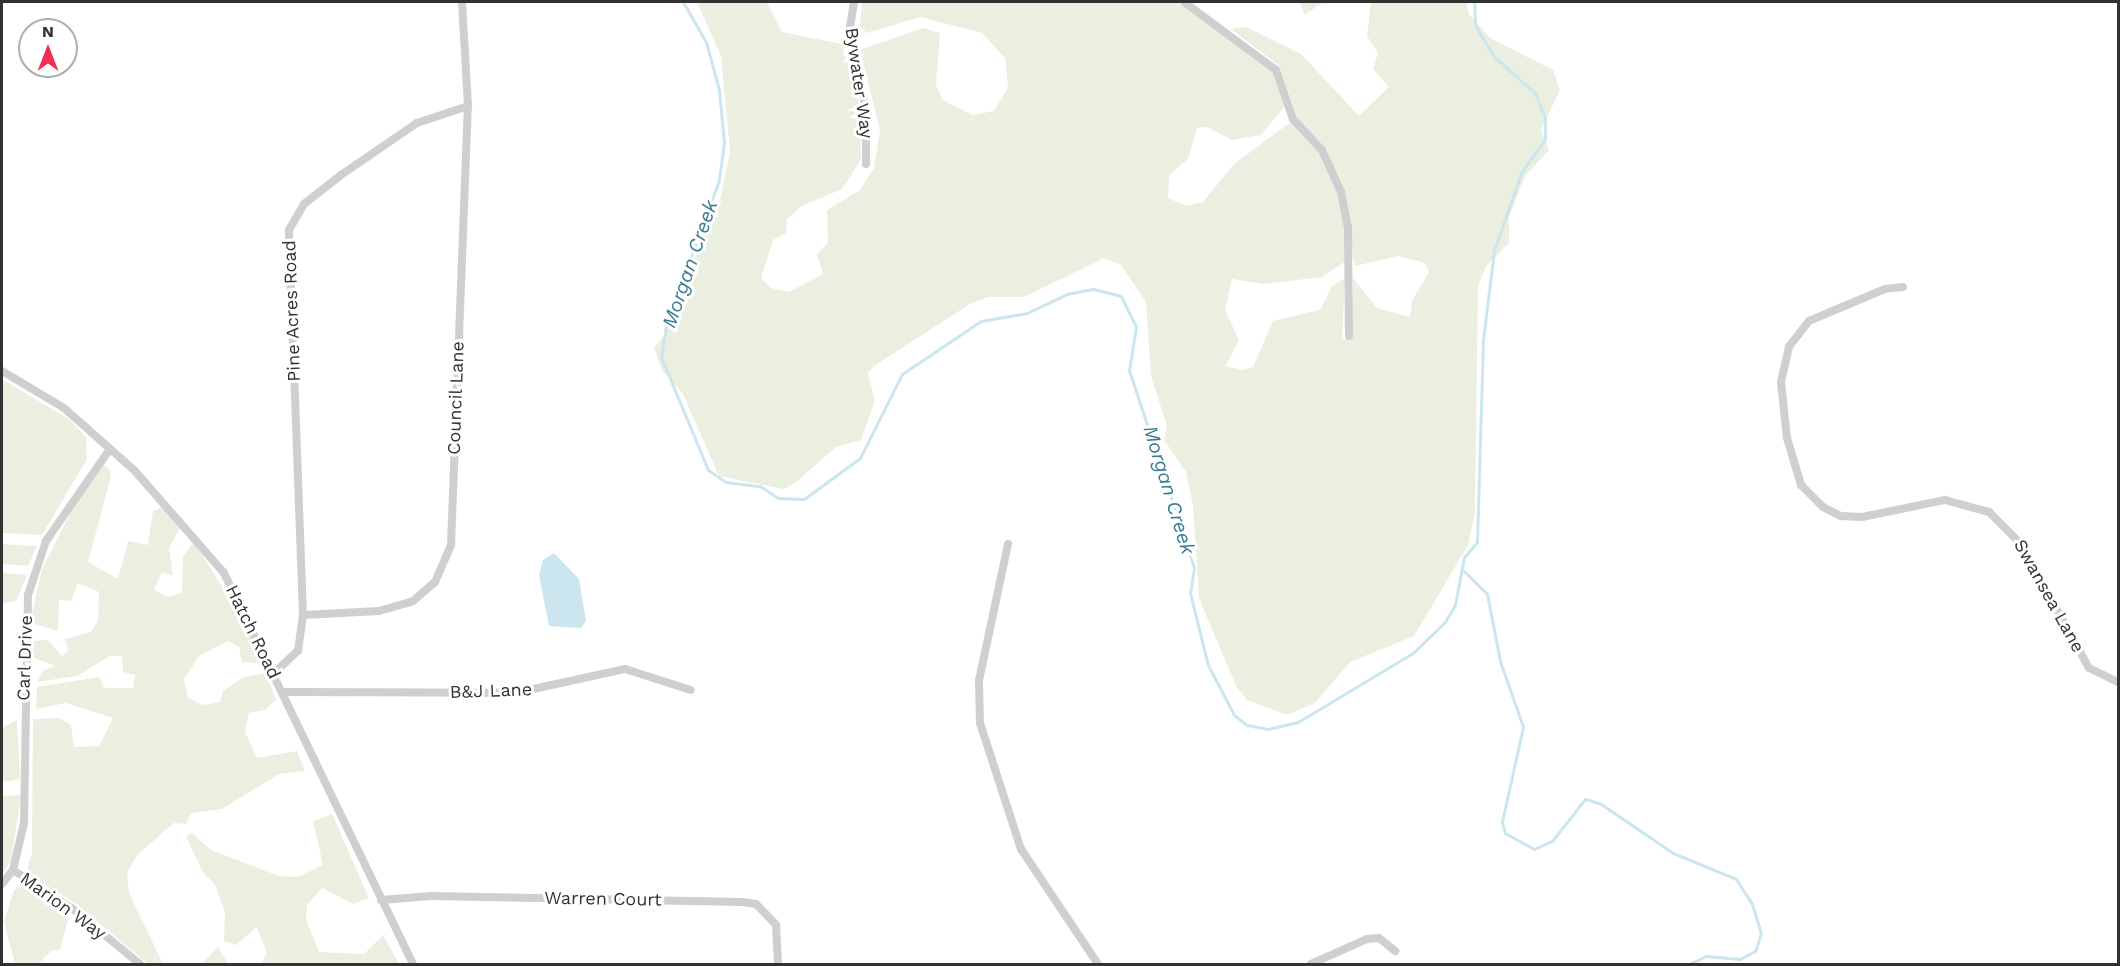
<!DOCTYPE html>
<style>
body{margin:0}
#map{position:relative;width:2120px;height:966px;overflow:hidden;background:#fff;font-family:"Work Sans",sans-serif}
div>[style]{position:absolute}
.green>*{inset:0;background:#eaefe0}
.water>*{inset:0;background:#cbe6ef}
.stream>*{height:3px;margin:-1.5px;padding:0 1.5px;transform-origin:1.5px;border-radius:1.5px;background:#cbe6ef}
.minor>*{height:8px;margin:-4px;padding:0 4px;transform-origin:4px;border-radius:4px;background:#cfcfcf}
span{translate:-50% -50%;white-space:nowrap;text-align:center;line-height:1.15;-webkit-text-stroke:6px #fff;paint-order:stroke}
.street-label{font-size:18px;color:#323232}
.water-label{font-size:20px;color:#377c93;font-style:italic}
.frame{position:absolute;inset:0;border:3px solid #323232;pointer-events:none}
.north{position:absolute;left:18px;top:18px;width:60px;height:60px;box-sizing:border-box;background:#fff;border:2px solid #adadad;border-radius:50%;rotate:0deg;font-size:16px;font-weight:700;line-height:24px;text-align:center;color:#323232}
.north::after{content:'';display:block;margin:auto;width:21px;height:27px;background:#f02d55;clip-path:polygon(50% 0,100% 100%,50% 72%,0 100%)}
</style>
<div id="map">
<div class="green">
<i style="clip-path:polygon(697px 2px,767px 2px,782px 32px,842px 44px,860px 108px,861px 159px,842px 189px,802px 206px,787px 219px,786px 233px,773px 240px,761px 278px,771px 288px,789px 292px,823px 274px,817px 254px,828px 243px,827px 210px,860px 190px,874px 168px,880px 130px,860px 50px,923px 28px,940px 33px,936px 85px,943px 100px,973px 115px,994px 111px,1008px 88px,1005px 58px,982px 33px,920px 17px,867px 33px,860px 26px,862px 2px,1177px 2px,1273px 72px,1285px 106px,1261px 135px,1232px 140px,1207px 127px,1197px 128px,1188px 159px,1169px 175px,1168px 198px,1186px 206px,1203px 202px,1234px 164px,1292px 121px,1319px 151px,1338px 194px,1345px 229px,1346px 261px,1322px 277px,1264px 284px,1232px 279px,1225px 310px,1239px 340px,1226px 366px,1242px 370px,1253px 367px,1273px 321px,1320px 310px,1332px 286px,1345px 278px,1342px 339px,1351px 340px,1353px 278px,1377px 308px,1410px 317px,1412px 301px,1429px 272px,1425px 263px,1398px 256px,1355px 266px,1339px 181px,1326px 148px,1298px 119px,1279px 66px,1231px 29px,1246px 27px,1301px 54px,1359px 116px,1389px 87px,1373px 69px,1378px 53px,1367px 36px,1371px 2px,1466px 2px,1469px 14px,1490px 38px,1553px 70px,1560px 90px,1541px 130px,1549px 150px,1525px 176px,1509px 217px,1509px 243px,1486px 266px,1478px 286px,1475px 512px,1468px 545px,1414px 636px,1350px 662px,1315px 703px,1287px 715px,1247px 700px,1236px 686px,1199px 598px,1193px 505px,1186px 472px,1164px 440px,1167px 426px,1151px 376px,1146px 302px,1121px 265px,1104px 258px,1024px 297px,988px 297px,970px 304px,874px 366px,868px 373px,875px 401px,861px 440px,836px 447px,795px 483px,783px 489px,719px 476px,683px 394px,662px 370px,654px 348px,670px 327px,677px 281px,690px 269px,721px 196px,730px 151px,721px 56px)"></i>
<i style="clip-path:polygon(1299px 2px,1344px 2px,1320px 4px,1305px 15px)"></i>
<i style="clip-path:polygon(2px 379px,70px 420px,86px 437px,87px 459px,42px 535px,3px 533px)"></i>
<i style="clip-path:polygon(104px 465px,111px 471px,110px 480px,88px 562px,118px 579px,128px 541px,148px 545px,153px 511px,166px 505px,182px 525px,169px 548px,173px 576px,162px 572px,154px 590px,168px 597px,182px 593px,183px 556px,194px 542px,257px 643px,263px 663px,242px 662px,239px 647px,228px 641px,199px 656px,184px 679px,188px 698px,203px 705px,220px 702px,223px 691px,244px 677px,266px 673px,276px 700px,265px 710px,249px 713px,245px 732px,257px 758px,297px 751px,305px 771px,279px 774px,222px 809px,191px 813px,186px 824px,174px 823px,137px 855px,127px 873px,129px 893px,163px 964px,148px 964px,75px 903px,26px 873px,32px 853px,33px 719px,59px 718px,71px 725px,74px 747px,99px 746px,113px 718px,66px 703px,36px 709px,37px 687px,99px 677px,104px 688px,133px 688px,135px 675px,123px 672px,122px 656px,110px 656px,77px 676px,37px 682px,42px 671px,56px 666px,31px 657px,33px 641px,48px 640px,62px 656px,68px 651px,65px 639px,91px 632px,98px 621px,99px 592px,78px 583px,71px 601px,59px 600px,58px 631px,30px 623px,42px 569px,72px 510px)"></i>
<i style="clip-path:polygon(2px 544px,37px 546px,28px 566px,2px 564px)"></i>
<i style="clip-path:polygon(2px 573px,27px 575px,16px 601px,2px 604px)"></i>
<i style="clip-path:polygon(17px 720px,20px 779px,2px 782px,2px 728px)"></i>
<i style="clip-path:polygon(21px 795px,11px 861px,2px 875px,2px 796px)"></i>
<i style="clip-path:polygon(332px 814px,369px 898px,353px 904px,322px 888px,307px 905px,306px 920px,319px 952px,364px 954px,383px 935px,399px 964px,261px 964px,267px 953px,257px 927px,236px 945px,224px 941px,225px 912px,215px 885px,202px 871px,186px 836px,192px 833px,211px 850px,279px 876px,298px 877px,323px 865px,313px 821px)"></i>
<i style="clip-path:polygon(24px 885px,70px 912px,60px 950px,52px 950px,38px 964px,15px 964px,4px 922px,14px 890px)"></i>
<i style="clip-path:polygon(218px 947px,228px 964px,202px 964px)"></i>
</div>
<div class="water">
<i style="clip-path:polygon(554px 553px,579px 579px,586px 621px,581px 628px,549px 626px,539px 575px,543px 560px)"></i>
</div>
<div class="stream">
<i style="left:683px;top:2px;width:46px;rotate:60.1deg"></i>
<i style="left:706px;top:42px;width:50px;rotate:74.8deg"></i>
<i style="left:719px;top:90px;width:53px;rotate:84.6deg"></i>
<i style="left:724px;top:143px;width:37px;rotate:98deg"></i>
<i style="left:719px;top:180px;width:155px;rotate:110deg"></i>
<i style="left:666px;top:326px;width:31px;rotate:99deg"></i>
<i style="left:661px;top:357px;width:122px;rotate:67.4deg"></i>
<i style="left:708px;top:470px;width:22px;rotate:34deg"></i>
<i style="left:726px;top:482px;width:34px;rotate:7deg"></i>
<i style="left:760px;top:486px;width:22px;rotate:34deg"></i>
<i style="left:778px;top:498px;width:26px;rotate:2deg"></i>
<i style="left:804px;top:499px;width:69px;rotate:-36.2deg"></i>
<i style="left:860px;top:458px;width:94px;rotate:-63.4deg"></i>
<i style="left:902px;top:374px;width:95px;rotate:-33.9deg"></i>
<i style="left:981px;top:321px;width:47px;rotate:-9.9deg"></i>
<i style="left:1027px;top:313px;width:44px;rotate:-25.4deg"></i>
<i style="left:1067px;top:294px;width:26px;rotate:-11deg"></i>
<i style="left:1093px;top:289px;width:29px;rotate:14deg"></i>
<i style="left:1121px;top:296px;width:34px;rotate:64deg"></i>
<i style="left:1136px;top:327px;width:44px;rotate:99.2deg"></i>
<i style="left:1129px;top:370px;width:208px;rotate:71.8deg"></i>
<i style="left:1194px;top:568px;width:25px;rotate:99deg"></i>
<i style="left:1190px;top:593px;width:74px;rotate:76deg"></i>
<i style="left:1208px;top:665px;width:56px;rotate:62.5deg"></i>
<i style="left:1234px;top:715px;width:16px;rotate:38deg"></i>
<i style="left:1247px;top:725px;width:21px;rotate:11deg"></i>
<i style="left:1268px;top:729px;width:31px;rotate:-13deg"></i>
<i style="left:1298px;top:722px;width:134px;rotate:-31deg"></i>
<i style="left:1413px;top:653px;width:45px;rotate:-44.1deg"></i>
<i style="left:1445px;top:622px;width:20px;rotate:-60deg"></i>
<i style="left:1455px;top:605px;width:49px;rotate:-79.4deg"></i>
<i style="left:1464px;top:557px;width:20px;rotate:-49deg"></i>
<i style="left:1477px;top:542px;width:202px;rotate:-88.3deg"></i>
<i style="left:1483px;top:340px;width:91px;rotate:-83deg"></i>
<i style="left:1494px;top:250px;width:84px;rotate:-70.5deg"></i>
<i style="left:1522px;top:171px;width:39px;rotate:-54deg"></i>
<i style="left:1545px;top:139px;width:21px;rotate:-90deg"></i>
<i style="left:1545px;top:118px;width:27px;rotate:-112deg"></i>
<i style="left:1535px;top:93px;width:55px;rotate:-138.7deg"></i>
<i style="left:1494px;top:57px;width:37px;rotate:-121deg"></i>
<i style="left:1475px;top:25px;width:23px;rotate:-92deg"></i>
<i style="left:1464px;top:571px;width:33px;rotate:45deg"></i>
<i style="left:1487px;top:594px;width:68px;rotate:79deg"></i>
<i style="left:1500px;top:661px;width:70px;rotate:70.8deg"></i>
<i style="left:1523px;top:727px;width:97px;rotate:102.5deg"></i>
<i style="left:1502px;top:822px;width:11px;rotate:75deg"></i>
<i style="left:1505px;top:833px;width:33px;rotate:29deg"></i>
<i style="left:1534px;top:849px;width:20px;rotate:-24deg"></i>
<i style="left:1552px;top:841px;width:53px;rotate:-51.8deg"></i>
<i style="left:1585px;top:799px;width:17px;rotate:17deg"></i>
<i style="left:1601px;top:804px;width:87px;rotate:34.2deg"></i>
<i style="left:1673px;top:853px;width:68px;rotate:22.4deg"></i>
<i style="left:1736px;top:879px;width:30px;rotate:57deg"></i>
<i style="left:1752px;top:904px;width:30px;rotate:73deg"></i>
<i style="left:1761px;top:933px;width:19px;rotate:108deg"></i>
<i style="left:1755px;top:951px;width:17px;rotate:152deg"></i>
<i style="left:1740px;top:959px;width:34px;rotate:-175deg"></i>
<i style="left:1706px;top:956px;width:19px;rotate:155deg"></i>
</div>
<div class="minor">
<i style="left:854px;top:2px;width:30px;rotate:99deg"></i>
<i style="left:849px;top:32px;width:79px;rotate:77.6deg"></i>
<i style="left:866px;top:109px;width:55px;rotate:90deg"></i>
<i style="left:1184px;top:2px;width:114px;rotate:36.5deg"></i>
<i style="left:1276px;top:70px;width:52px;rotate:70.9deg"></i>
<i style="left:1293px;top:119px;width:42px;rotate:46.9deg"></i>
<i style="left:1322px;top:150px;width:46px;rotate:65.7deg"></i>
<i style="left:1341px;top:192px;width:36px;rotate:79deg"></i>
<i style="left:1348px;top:227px;width:109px;rotate:89.5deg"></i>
<i style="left:1903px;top:287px;width:18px;rotate:174deg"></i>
<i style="left:1885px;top:289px;width:82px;rotate:157.2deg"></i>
<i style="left:1809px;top:321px;width:33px;rotate:128deg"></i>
<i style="left:1789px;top:347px;width:36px;rotate:103deg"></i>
<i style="left:1781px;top:382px;width:56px;rotate:83.9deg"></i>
<i style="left:1787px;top:438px;width:49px;rotate:73.4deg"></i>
<i style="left:1801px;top:485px;width:31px;rotate:45deg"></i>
<i style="left:1823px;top:507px;width:20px;rotate:27deg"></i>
<i style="left:1841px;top:516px;width:21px;rotate:3deg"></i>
<i style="left:1862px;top:517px;width:85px;rotate:-11.6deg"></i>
<i style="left:1945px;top:500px;width:46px;rotate:15.3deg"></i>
<i style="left:1989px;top:512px;width:45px;rotate:45deg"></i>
<i style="left:2021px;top:544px;width:141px;rotate:61.3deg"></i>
<i style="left:2089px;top:668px;width:32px;rotate:26deg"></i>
<i style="left:2px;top:371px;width:72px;rotate:30.8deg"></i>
<i style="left:64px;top:408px;width:95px;rotate:41.6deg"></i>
<i style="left:135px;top:471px;width:135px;rotate:48.9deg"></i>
<i style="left:224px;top:573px;width:434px;rotate:64.2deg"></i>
<i style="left:1008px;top:544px;width:139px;rotate:102deg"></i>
<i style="left:979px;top:680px;width:43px;rotate:88.7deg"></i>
<i style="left:980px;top:723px;width:133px;rotate:72deg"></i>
<i style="left:1021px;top:849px;width:138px;rotate:56.2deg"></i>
<i style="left:303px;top:615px;width:76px;rotate:-3deg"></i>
<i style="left:379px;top:611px;width:35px;rotate:-16deg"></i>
<i style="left:413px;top:601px;width:29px;rotate:-41deg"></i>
<i style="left:435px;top:582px;width:40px;rotate:-66.6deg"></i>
<i style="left:451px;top:545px;width:439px;rotate:-87.8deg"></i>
<i style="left:468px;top:106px;width:104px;rotate:-93.3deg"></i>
<i style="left:274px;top:673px;width:33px;rotate:-43deg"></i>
<i style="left:298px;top:651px;width:36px;rotate:-82deg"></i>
<i style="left:303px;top:615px;width:385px;rotate:-92.1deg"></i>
<i style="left:289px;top:230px;width:30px;rotate:-60deg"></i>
<i style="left:304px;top:204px;width:47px;rotate:-38.1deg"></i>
<i style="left:341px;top:175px;width:92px;rotate:-34.4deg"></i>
<i style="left:417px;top:123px;width:54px;rotate:-18.4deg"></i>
<i style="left:285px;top:692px;width:230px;rotate:0.2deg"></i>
<i style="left:515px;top:693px;width:113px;rotate:-12.3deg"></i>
<i style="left:625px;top:669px;width:69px;rotate:17.7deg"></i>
<i style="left:13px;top:870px;width:72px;rotate:33deg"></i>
<i style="left:73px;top:909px;width:87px;rotate:39.4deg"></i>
<i style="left:2px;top:884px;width:18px;rotate:-52deg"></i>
<i style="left:13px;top:870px;width:48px;rotate:-76.8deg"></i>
<i style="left:24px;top:823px;width:228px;rotate:-89deg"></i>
<i style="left:28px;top:595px;width:57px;rotate:-71.6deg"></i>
<i style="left:46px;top:541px;width:112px;rotate:-55.2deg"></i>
<i style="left:381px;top:900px;width:50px;rotate:-4.6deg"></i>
<i style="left:431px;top:896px;width:311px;rotate:1.1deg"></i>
<i style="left:742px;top:902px;width:14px;rotate:8deg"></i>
<i style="left:756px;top:904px;width:29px;rotate:46deg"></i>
<i style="left:776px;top:925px;width:39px;rotate:87deg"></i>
<i style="left:1311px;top:964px;width:61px;rotate:-24.1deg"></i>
<i style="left:1367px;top:939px;width:12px;rotate:-5deg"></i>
<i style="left:1379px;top:938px;width:21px;rotate:39deg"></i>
</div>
<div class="street-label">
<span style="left:859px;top:83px;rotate:82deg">Bywater Way</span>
<span style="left:292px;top:311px;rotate:-92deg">Pine Acres Road</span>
<span style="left:456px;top:398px;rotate:-88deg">Council Lane</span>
<span style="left:2049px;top:596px;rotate:61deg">Swansea Lane</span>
<span style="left:253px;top:632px;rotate:64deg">Hatch Road</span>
<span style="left:25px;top:658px;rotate:-88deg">Carl Drive</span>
<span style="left:491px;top:691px;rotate:-2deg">B&amp;J Lane</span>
<span style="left:603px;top:899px;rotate:1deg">Warren Court</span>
<span style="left:63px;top:906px;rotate:36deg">Marion Way</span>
</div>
<div class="water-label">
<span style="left:690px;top:264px;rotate:-71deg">Morgan Creek</span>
<span style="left:1169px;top:490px;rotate:73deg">Morgan Creek</span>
</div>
<div class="frame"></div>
<div class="north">N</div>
</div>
